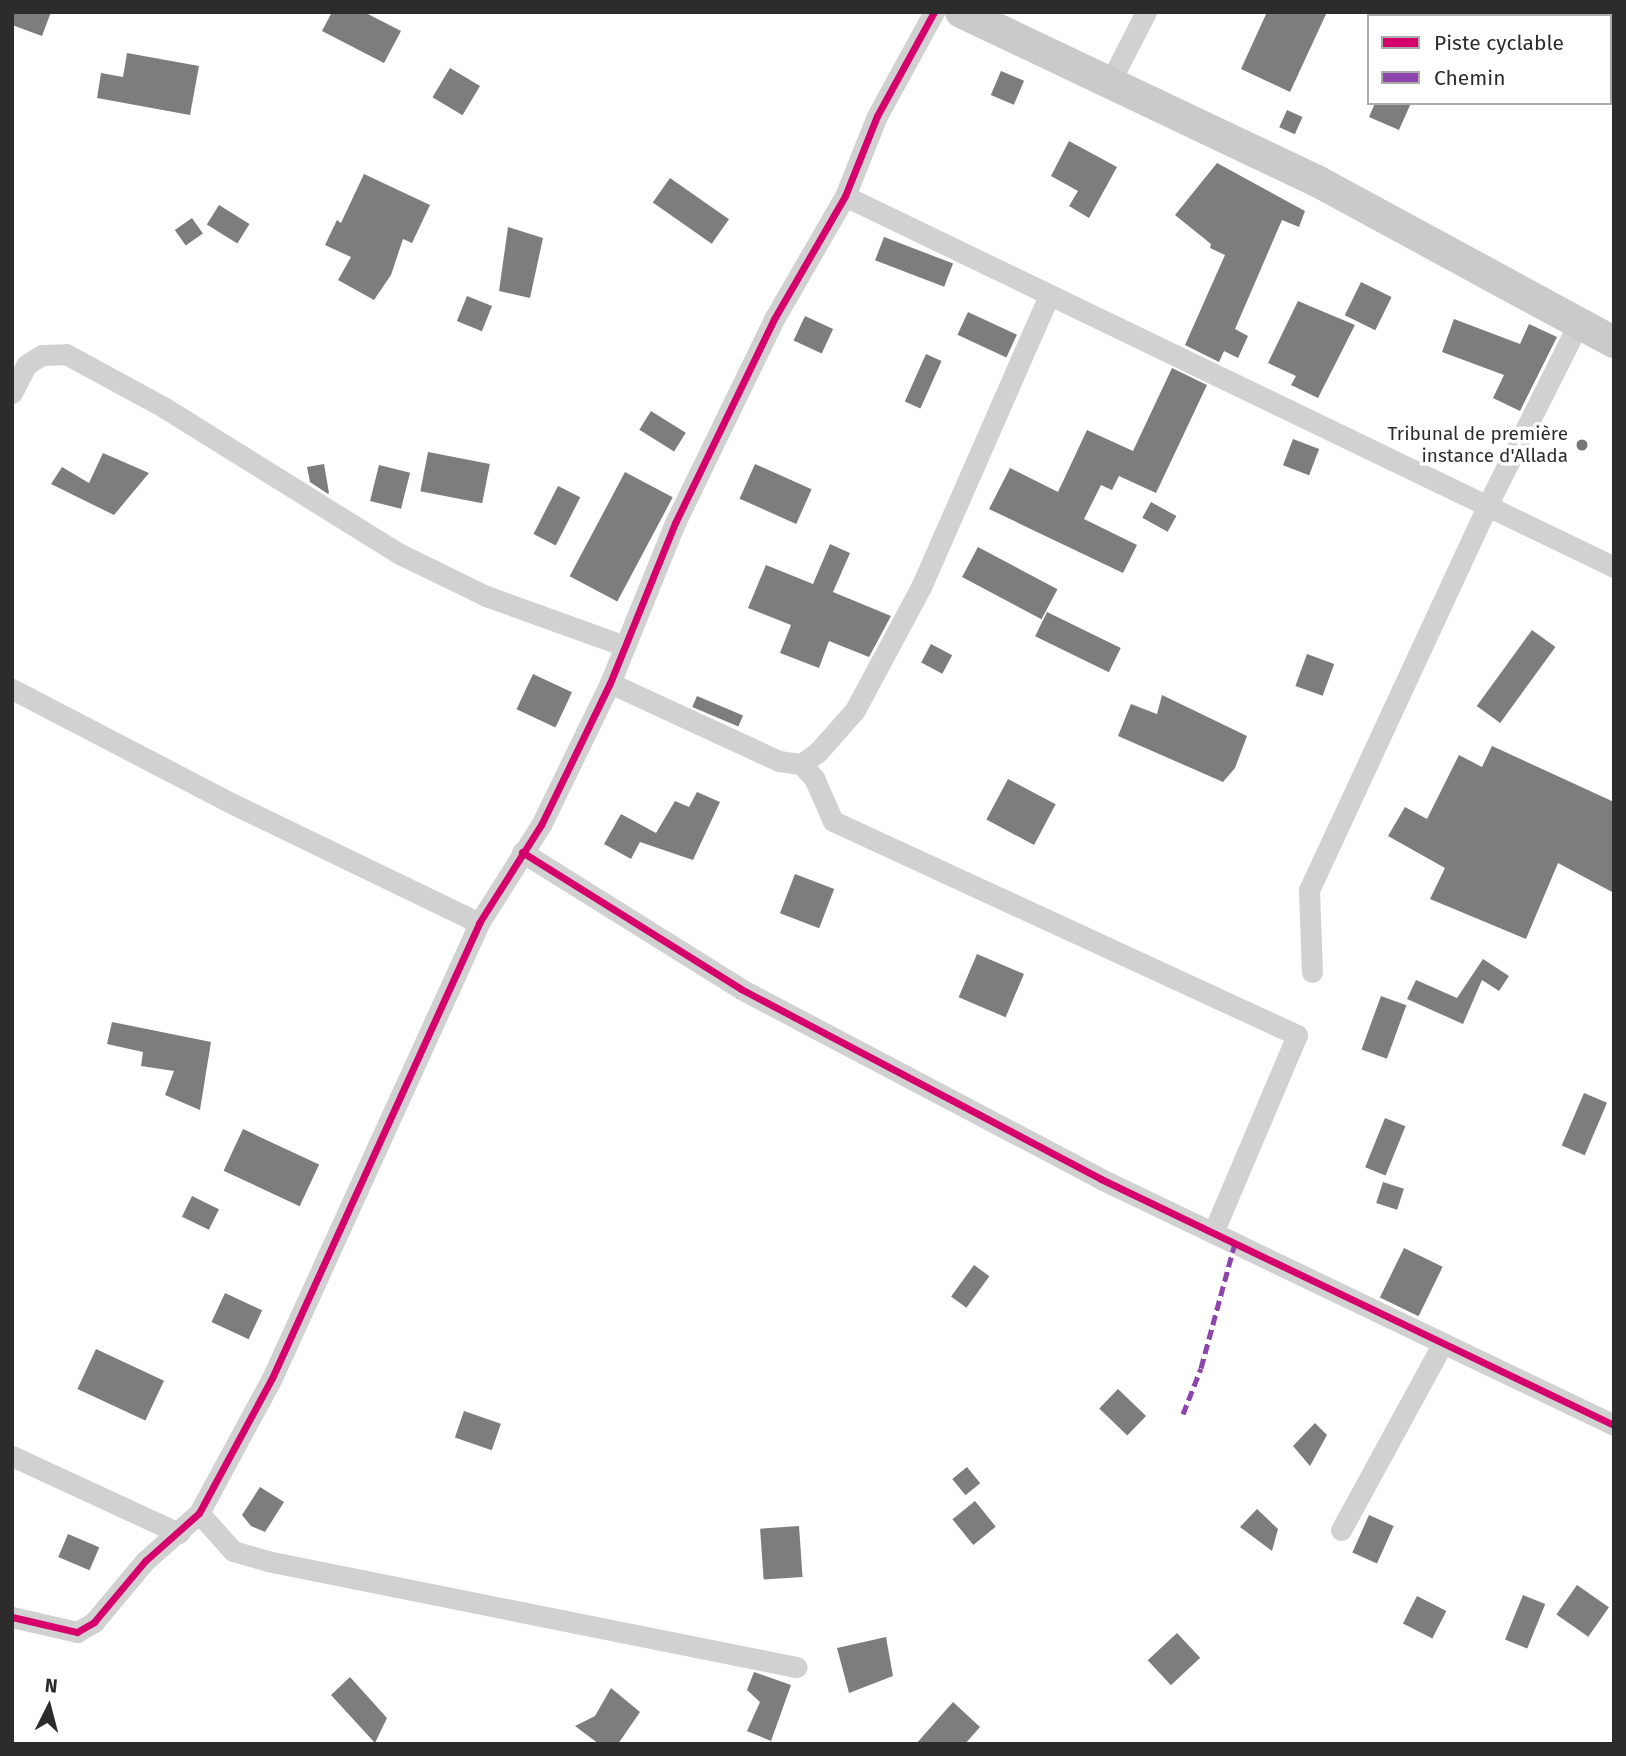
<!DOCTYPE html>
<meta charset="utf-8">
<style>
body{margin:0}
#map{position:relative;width:1626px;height:1756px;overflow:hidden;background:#fff;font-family:"Fira Sans",sans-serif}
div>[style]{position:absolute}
.building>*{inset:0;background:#7d7d7d;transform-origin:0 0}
.minor>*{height:21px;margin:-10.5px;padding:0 10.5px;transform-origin:10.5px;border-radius:10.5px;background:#d1d1d1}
.secondary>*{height:32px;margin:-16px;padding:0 16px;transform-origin:16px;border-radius:16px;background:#cacaca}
.quiet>*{height:5px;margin-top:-2.5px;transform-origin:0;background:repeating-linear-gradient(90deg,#8e44ad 0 10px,transparent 0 15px)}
.cycleway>*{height:7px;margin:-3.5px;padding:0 3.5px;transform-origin:3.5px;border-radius:3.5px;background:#d6006c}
.dots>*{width:19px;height:19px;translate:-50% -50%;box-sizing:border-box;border:4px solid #fff;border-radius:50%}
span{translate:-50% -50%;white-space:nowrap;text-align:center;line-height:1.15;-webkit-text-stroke:7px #fff;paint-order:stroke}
.poi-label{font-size:19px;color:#2c2c2c}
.right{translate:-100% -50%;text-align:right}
.frame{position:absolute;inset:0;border:14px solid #2c2c2c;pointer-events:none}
.legend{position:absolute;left:1367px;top:14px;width:245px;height:91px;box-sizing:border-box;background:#fff;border:2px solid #ababab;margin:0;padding:9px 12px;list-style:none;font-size:21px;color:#2c2c2c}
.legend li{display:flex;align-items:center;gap:14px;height:35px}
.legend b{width:35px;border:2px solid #ababab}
.north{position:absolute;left:14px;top:1672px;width:70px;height:70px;-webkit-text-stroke:5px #fff;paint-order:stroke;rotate:6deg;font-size:19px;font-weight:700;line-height:28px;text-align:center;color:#2c2c2c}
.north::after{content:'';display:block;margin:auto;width:24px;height:32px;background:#2c2c2c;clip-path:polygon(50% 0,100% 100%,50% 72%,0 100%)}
</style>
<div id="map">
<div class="building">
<i style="clip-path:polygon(12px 12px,51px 12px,42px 36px,12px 25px)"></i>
<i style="clip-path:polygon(332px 12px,364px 12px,401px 31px,384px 63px,322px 31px)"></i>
<i style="clip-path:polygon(1267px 12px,1327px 12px,1290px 92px,1241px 69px)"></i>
<i style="clip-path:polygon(127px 53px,199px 66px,190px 115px,97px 98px,101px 73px,123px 77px)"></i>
<i style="left:450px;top:68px;width:35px;height:34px;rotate:31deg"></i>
<i style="left:1001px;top:71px;width:25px;height:26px;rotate:23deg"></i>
<i style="clip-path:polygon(1375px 103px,1411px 103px,1399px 130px,1369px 117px)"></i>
<i style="left:1287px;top:110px;width:17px;height:19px;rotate:24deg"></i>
<i style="clip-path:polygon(1069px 141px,1117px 167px,1089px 218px,1069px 206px,1078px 191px,1051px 176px)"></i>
<i style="clip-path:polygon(1217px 163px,1305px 211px,1299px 227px,1282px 220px,1235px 329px,1248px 336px,1238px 358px,1224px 351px,1219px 362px,1185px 345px,1225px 255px,1210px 248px,1211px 244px,1175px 215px)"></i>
<i style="clip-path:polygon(364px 174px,430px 205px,412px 243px,403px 239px,391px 275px,374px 300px,338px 280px,351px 257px,325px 245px,337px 220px,341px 223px)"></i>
<i style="left:670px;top:178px;width:72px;height:30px;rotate:35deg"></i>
<i style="left:219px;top:205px;width:36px;height:23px;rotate:32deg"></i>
<i style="left:192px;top:218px;width:19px;height:21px;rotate:55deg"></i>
<i style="clip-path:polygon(508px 227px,543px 238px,530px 298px,499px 291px)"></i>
<i style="left:884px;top:237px;width:74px;height:25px;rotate:21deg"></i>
<i style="left:1361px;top:282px;width:34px;height:37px;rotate:26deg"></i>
<i style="left:467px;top:296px;width:27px;height:27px;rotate:22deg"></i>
<i style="clip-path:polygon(1298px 301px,1355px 325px,1318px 398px,1291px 385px,1296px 376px,1268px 363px)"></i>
<i style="left:968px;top:312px;width:54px;height:25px;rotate:25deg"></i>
<i style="left:805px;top:316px;width:31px;height:27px;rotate:25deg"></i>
<i style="clip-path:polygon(1454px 319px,1520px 344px,1529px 324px,1557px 337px,1520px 411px,1493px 398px,1504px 375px,1442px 352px)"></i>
<i style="left:926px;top:354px;width:17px;height:52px;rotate:24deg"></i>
<i style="clip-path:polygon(1172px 368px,1207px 385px,1156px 493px,1119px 476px,1112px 490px,1101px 485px,1084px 519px,1137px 545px,1123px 573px,989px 509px,1010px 468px,1058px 492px,1087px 430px,1133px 451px)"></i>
<i style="left:651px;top:411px;width:41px;height:22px;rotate:32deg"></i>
<i style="left:1293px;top:439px;width:28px;height:28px;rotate:21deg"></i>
<i style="left:428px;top:452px;width:63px;height:40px;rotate:11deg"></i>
<i style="clip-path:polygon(103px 453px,149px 473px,114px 515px,51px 484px,62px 467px,89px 483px)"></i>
<i style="clip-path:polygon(324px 464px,329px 493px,328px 494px,310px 482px,307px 467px)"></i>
<i style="left:755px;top:464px;width:62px;height:38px;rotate:24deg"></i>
<i style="left:379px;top:465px;width:32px;height:37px;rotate:14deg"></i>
<i style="left:625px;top:472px;width:54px;height:118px;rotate:28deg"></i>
<i style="left:558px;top:486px;width:25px;height:54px;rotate:27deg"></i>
<i style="left:1151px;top:502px;width:29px;height:18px;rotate:29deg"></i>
<i style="clip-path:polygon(830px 544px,850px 553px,833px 592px,891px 616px,869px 657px,829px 641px,819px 668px,780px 653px,791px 625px,748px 608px,766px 565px,813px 584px)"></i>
<i style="left:978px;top:547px;width:90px;height:34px;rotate:28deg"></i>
<i style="left:1047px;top:612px;width:82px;height:27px;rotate:26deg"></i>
<i style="left:1532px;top:630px;width:29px;height:94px;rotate:36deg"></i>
<i style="left:931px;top:644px;width:24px;height:21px;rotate:28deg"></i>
<i style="left:1307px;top:654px;width:29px;height:34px;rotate:20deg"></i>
<i style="left:533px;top:674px;width:43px;height:39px;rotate:25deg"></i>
<i style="clip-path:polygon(1162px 695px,1247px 736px,1235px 768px,1223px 782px,1118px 736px,1131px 704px,1157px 714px)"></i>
<i style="left:697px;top:696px;width:50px;height:12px;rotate:23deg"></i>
<i style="clip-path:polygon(1492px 746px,1614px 802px,1614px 893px,1558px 863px,1526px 939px,1430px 899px,1445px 868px,1388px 836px,1405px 807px,1427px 819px,1459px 755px,1482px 767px)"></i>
<i style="left:1008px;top:779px;width:54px;height:46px;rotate:28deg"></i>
<i style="clip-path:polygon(697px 792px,720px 802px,693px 860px,640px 842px,631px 859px,604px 844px,621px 814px,656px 833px,675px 801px,689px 807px)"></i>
<i style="left:795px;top:874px;width:42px;height:42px;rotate:21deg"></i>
<i style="left:977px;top:954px;width:51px;height:47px;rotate:23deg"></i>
<i style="clip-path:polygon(1483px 959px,1509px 976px,1499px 991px,1482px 980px,1463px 1024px,1407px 999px,1416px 980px,1457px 998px)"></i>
<i style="left:1381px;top:996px;width:27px;height:57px;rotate:20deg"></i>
<i style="clip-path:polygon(112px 1022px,211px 1042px,200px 1110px,165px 1095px,174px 1071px,141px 1066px,143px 1052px,107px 1044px)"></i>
<i style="left:1584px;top:1093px;width:25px;height:57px;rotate:23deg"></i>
<i style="left:1385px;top:1118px;width:22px;height:53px;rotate:22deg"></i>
<i style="left:243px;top:1129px;width:84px;height:46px;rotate:25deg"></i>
<i style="left:1383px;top:1182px;width:22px;height:22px;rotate:18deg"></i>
<i style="left:192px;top:1196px;width:30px;height:23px;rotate:26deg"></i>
<i style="left:1404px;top:1248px;width:43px;height:55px;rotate:26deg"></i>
<i style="left:974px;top:1265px;width:19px;height:39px;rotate:36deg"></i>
<i style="left:225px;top:1293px;width:41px;height:32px;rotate:25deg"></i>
<i style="left:96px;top:1349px;width:75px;height:44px;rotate:25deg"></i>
<i style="left:1118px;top:1389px;width:39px;height:27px;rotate:44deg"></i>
<i style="left:464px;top:1411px;width:39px;height:28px;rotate:19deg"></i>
<i style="clip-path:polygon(1315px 1423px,1327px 1435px,1310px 1466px,1293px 1446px)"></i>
<i style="left:967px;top:1467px;width:21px;height:19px;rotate:51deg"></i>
<i style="clip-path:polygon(260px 1487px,284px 1502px,265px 1532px,251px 1526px,242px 1515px)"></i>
<i style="left:975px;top:1501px;width:33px;height:29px;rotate:51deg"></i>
<i style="clip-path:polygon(1257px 1509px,1278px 1529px,1272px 1551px,1240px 1527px)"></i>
<i style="left:1369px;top:1515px;width:27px;height:41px;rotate:24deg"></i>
<i style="left:799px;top:1526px;width:51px;height:39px;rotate:86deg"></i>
<i style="left:68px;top:1534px;width:34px;height:25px;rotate:23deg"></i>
<i style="left:1577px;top:1585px;width:39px;height:36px;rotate:35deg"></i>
<i style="left:1523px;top:1595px;width:24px;height:48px;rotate:22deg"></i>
<i style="left:1417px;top:1596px;width:33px;height:31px;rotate:27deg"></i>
<i style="left:1177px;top:1633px;width:34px;height:40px;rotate:47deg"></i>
<i style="clip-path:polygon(886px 1637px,893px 1676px,849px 1693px,837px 1648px)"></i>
<i style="clip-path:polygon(754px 1672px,791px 1685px,771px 1741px,747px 1731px,760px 1702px,747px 1690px)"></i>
<i style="clip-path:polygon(350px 1677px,387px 1718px,375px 1743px,331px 1695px)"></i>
<i style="clip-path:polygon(611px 1688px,640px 1712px,618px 1744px,599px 1744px,575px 1726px,595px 1716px)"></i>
<i style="clip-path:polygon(953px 1702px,980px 1727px,965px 1744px,916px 1744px)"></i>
</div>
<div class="minor">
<i style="left:1110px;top:82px;width:79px;rotate:-62.8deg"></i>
<i style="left:845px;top:196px;width:854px;rotate:25.75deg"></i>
<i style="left:12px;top:393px;width:31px;rotate:-63deg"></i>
<i style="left:26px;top:365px;width:19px;rotate:-32deg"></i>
<i style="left:42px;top:355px;width:24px;rotate:-2deg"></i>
<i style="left:66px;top:354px;width:113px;rotate:28.6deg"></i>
<i style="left:165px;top:408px;width:277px;rotate:31.9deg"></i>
<i style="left:400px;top:554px;width:96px;rotate:26deg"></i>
<i style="left:486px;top:596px;width:148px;rotate:19.8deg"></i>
<i style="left:610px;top:683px;width:186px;rotate:24.8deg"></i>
<i style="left:779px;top:761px;width:22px;rotate:8deg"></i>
<i style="left:801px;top:764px;width:21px;rotate:-35deg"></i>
<i style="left:818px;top:752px;width:56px;rotate:-48.6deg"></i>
<i style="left:855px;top:710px;width:140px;rotate:-61.8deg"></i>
<i style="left:921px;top:587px;width:319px;rotate:-66.3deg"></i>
<i style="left:12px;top:689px;width:249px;rotate:27.5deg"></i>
<i style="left:233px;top:804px;width:273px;rotate:25.8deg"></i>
<i style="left:801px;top:764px;width:19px;rotate:47deg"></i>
<i style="left:814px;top:778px;width:47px;rotate:66.2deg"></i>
<i style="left:833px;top:821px;width:511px;rotate:24.76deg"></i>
<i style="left:1297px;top:1035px;width:215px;rotate:113deg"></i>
<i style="left:522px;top:852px;width:258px;rotate:32deg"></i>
<i style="left:741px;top:989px;width:407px;rotate:27.8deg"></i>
<i style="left:1101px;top:1179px;width:569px;rotate:25.62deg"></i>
<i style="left:1312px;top:972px;width:82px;rotate:-92.1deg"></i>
<i style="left:1309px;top:890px;width:423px;rotate:-65.1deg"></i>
<i style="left:1487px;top:506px;width:203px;rotate:-63.4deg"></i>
<i style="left:12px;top:1456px;width:184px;rotate:24.8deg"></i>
<i style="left:199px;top:1513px;width:51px;rotate:48.2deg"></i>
<i style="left:233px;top:1551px;width:35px;rotate:16deg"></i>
<i style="left:267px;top:1561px;width:540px;rotate:11.33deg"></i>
<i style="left:1341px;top:1530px;width:213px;rotate:-61.4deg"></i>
<i style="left:12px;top:1617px;width:67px;rotate:13deg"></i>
<i style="left:77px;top:1632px;width:20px;rotate:-30deg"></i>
<i style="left:94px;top:1622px;width:80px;rotate:-50.1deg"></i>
<i style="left:145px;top:1561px;width:72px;rotate:-41.6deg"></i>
<i style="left:199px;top:1513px;width:153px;rotate:-61.6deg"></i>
<i style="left:272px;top:1378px;width:500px;rotate:-65.5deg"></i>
<i style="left:479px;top:923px;width:116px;rotate:-57.7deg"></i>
<i style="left:541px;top:825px;width:158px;rotate:-64.1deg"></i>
<i style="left:610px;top:683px;width:173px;rotate:-67.9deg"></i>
<i style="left:675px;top:523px;width:227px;rotate:-64.1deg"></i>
<i style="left:774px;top:319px;width:142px;rotate:-60deg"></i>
<i style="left:845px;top:196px;width:86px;rotate:-68.2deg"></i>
<i style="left:877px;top:116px;width:119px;rotate:-61.3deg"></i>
</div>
<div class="secondary">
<i style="left:961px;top:12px;width:394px;rotate:25.4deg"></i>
<i style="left:1317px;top:181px;width:338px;rotate:28.5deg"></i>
</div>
<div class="quiet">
<i style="left:1183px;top:1414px;width:49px;rotate:-68.6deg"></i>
<i style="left:1201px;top:1368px;width:130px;rotate:-74.8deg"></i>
</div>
<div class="cycleway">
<i style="left:522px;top:852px;width:258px;rotate:32deg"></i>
<i style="left:741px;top:989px;width:407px;rotate:27.8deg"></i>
<i style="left:1101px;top:1179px;width:569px;rotate:25.62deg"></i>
<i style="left:12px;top:1617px;width:67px;rotate:13deg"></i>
<i style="left:77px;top:1632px;width:20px;rotate:-30deg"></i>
<i style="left:94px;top:1622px;width:80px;rotate:-50.1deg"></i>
<i style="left:145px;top:1561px;width:72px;rotate:-41.6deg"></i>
<i style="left:199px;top:1513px;width:153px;rotate:-61.6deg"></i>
<i style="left:272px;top:1378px;width:500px;rotate:-65.5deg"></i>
<i style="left:479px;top:923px;width:116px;rotate:-57.7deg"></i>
<i style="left:541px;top:825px;width:158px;rotate:-64.1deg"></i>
<i style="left:610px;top:683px;width:173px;rotate:-67.9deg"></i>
<i style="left:675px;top:523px;width:227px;rotate:-64.1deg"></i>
<i style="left:774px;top:319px;width:142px;rotate:-60deg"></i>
<i style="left:845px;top:196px;width:86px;rotate:-68.2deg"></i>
<i style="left:877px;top:116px;width:119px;rotate:-61.3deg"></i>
</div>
<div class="dots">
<i style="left:1582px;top:445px;background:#767676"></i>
</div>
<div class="poi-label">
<span class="right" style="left:1568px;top:445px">Tribunal de première<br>instance d'Allada</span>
</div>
<div class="frame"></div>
<ul class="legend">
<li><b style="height:9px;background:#d6006c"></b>Piste cyclable</li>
<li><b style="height:9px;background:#8e44ad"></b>Chemin</li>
</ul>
<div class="north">N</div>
</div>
